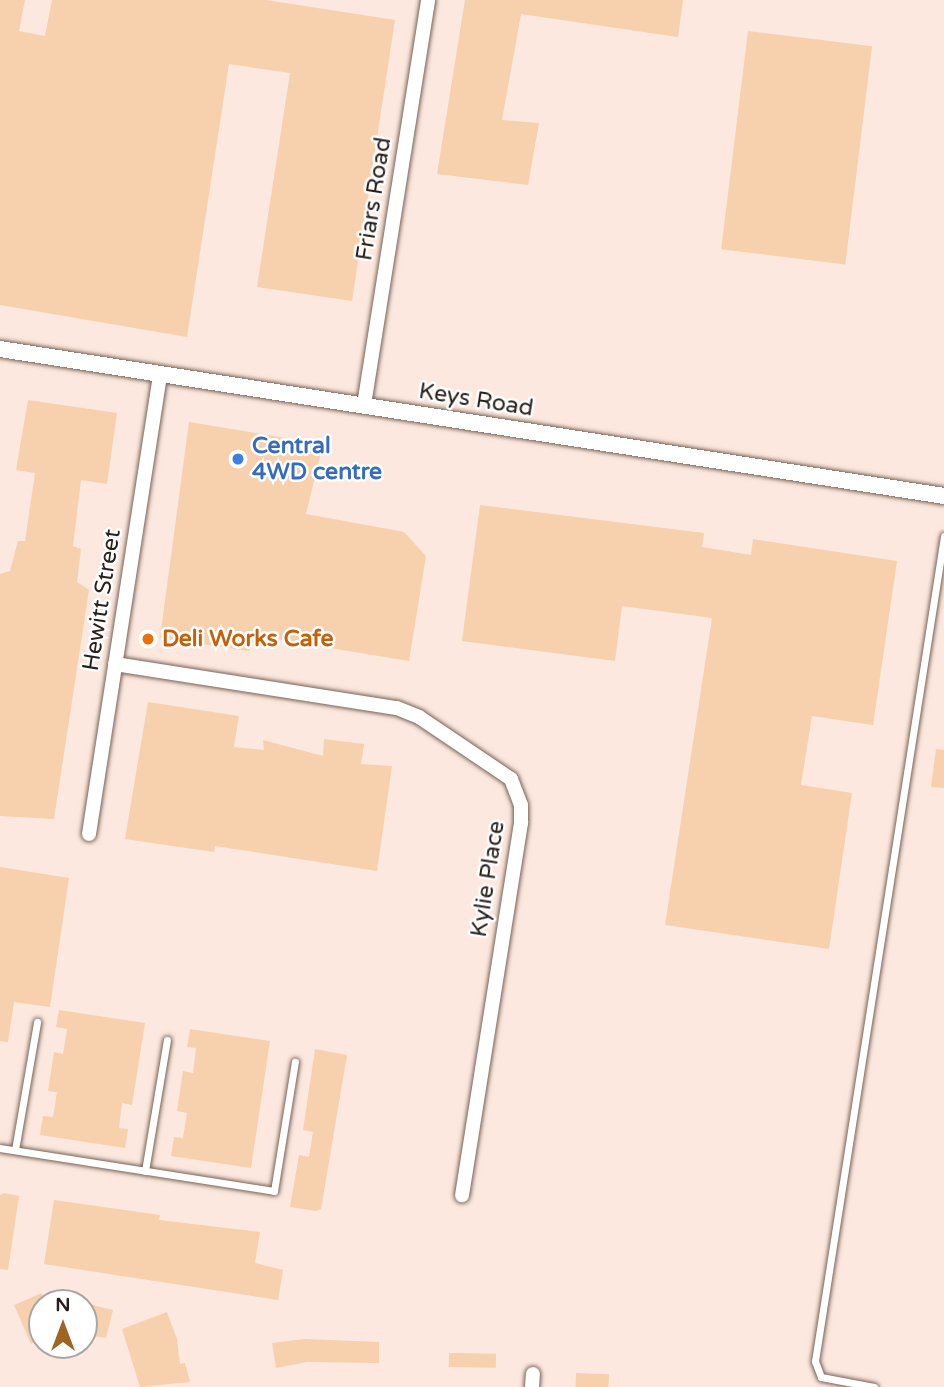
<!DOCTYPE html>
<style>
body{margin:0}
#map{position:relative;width:944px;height:1387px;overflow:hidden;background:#fce8de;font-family:"Varela Round",sans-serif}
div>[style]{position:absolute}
.building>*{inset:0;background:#f7d0ad;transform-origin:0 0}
.roads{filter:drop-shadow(0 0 2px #786258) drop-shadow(0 0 2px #786258)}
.service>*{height:7px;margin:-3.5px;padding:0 3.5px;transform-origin:3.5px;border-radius:3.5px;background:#fff}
.minor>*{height:14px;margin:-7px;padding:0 7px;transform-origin:7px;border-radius:7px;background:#fff}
.tertiary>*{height:16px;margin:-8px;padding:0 8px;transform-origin:8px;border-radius:8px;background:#fff}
.dots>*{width:19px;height:19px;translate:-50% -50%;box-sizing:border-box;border:4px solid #fff;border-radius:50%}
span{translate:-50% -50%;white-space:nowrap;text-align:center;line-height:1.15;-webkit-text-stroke:5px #fff;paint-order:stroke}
.street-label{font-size:23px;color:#29201c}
.shop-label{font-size:23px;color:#366cbe;font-weight:700}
.left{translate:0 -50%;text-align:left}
.food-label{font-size:23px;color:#c56008;font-weight:700}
.north{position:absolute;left:28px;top:1289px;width:70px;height:70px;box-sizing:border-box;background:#fff;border:2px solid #a9a6a4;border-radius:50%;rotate:0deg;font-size:19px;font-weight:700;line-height:28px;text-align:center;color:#29201c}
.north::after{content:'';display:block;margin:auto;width:24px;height:32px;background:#9e6424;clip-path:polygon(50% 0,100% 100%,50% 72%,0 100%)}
</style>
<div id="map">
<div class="building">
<i style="clip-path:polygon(0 0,25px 0,19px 31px,45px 36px,52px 0,266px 0,395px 20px,352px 301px,257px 287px,290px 73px,229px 64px,187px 337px,0 305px)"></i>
<i style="clip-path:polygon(465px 0,683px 0,678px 37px,521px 14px,502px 120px,539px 123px,528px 185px,437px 174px)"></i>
<i style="left:748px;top:31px;width:125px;height:220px;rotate:7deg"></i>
<i style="clip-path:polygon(28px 400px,117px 413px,107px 484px,81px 480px,73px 546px,81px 549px,77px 582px,89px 590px,54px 819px,0 816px,0 574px,10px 571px,18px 541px,25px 541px,35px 473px,16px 470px)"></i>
<i style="clip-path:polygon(189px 422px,323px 444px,306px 514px,404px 532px,426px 556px,409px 661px,257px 636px,249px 651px,160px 638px)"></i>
<i style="clip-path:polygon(480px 505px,704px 533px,702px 547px,751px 555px,753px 539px,897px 561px,873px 725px,812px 716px,801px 785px,852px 793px,829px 949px,665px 925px,712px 618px,622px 606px,615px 661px,462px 641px)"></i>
<i style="clip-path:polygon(148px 702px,239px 716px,234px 747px,264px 750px,263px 740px,323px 756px,324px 739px,364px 744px,361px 764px,392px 766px,377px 871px,215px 846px,214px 852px,125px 839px)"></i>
<i style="clip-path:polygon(936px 749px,944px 750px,944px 788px,931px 787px)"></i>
<i style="clip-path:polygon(0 867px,69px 878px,50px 1007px,14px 1002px,8px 1042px,0 1041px)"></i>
<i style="clip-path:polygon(59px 1010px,145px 1023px,132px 1105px,122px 1103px,119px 1128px,128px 1129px,125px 1148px,40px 1135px,43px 1116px,53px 1117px,57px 1092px,48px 1091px,54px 1052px,63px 1054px,67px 1029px,56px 1027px)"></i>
<i style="clip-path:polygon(190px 1029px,270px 1041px,251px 1168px,171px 1156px,174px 1137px,183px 1138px,187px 1113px,177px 1111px,183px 1071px,193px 1073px,196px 1048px,187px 1047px)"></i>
<i style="clip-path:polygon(315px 1049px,347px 1055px,321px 1209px,316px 1211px,290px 1207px,299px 1155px,309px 1157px,313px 1132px,303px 1130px)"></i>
<i style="clip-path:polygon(4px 1193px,19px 1196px,8px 1270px,0 1269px,0 1195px)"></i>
<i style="clip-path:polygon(54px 1200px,160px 1215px,159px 1220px,260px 1232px,255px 1263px,283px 1270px,278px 1300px,44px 1264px)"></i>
<i style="clip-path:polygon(42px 1293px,42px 1339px,31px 1344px,14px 1305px)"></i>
<i style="clip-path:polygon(84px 1303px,113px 1310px,106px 1338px,93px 1336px,95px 1329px,84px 1326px)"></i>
<i style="clip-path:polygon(167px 1312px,177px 1339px,180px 1364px,185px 1363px,190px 1382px,140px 1387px,122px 1329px)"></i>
<i style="clip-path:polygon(304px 1339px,379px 1342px,379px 1363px,307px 1362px,276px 1368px,272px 1343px)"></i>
<i style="left:449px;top:1353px;width:47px;height:14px;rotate:1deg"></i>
<i style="left:576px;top:1373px;width:33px;height:14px;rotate:2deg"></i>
</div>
<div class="roads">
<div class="service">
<i style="left:0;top:1148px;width:277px;rotate:8.9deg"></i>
<i style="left:274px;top:1191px;width:131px;rotate:-80.8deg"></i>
<i style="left:15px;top:1150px;width:130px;rotate:-80.2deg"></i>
<i style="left:145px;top:1171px;width:133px;rotate:-80.5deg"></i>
<i style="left:874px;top:1387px;width:54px;rotate:-169.3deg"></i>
<i style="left:821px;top:1377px;width:17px;rotate:-111deg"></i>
<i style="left:815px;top:1361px;width:835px;rotate:-81.11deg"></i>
</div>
<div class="minor">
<i style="left:364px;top:405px;width:410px;rotate:-81deg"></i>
<i style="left:115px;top:664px;width:285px;rotate:8.9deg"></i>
<i style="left:397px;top:708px;width:24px;rotate:22deg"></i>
<i style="left:419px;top:717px;width:111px;rotate:34deg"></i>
<i style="left:511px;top:779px;width:28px;rotate:69deg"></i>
<i style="left:521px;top:805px;width:18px;rotate:90deg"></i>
<i style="left:521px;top:823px;width:377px;rotate:99deg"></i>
<i style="left:89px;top:834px;width:465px;rotate:-81.2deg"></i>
<i style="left:532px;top:1387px;width:13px;rotate:-86deg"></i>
</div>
<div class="tertiary">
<i style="left:0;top:349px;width:955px;rotate:8.85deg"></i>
</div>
</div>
<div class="dots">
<i style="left:238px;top:459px;background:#3f7fe0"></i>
<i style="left:148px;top:639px;background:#e8710a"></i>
</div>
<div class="street-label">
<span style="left:374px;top:199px;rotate:-81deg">Friars Road</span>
<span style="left:476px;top:400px;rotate:9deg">Keys Road</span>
<span style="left:102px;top:600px;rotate:-81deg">Hewitt Street</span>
<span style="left:488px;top:879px;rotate:-81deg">Kylie Place</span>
</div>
<div class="shop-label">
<span class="left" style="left:252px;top:459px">Central<br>4WD centre</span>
</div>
<div class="food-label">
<span class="left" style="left:162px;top:639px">Deli Works Cafe</span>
</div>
<div class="north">N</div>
</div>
